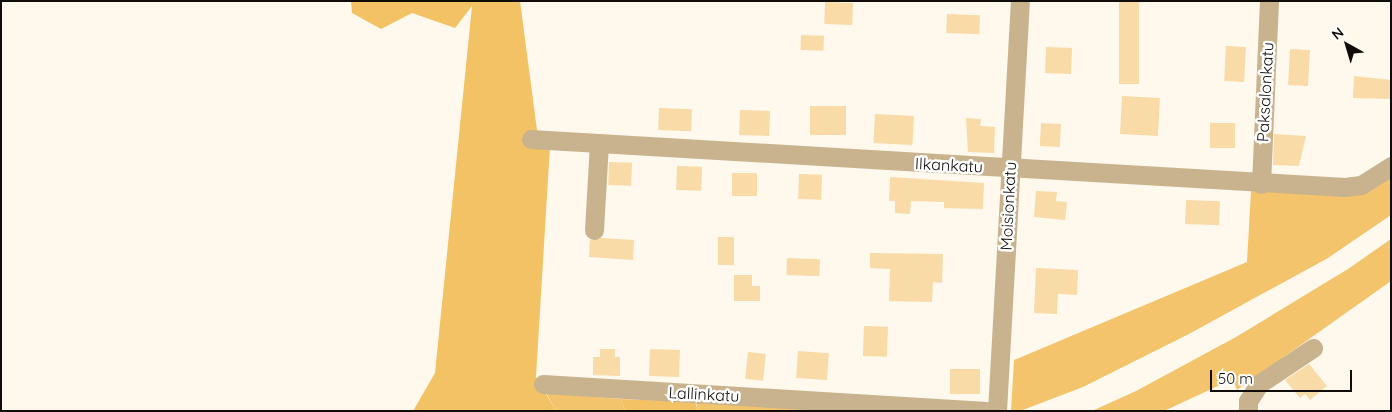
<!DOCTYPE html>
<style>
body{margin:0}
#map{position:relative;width:1392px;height:412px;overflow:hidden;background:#fff8ec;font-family:Quicksand,sans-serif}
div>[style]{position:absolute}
.green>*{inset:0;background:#f3c46c}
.forest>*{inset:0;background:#f3c265}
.building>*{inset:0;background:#f8dba7;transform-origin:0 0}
.minor>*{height:19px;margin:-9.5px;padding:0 9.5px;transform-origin:9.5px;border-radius:9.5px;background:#c8b38e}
span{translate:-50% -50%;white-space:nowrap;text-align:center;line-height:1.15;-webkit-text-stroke:5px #fff;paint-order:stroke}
.street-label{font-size:16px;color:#0f0c09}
.frame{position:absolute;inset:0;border:2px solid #0f0c09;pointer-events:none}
.north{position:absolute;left:1322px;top:20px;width:50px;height:50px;-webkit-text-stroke:4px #fff;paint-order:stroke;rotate:321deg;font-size:14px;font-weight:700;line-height:20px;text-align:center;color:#0f0c09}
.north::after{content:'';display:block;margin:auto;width:18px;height:22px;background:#0f0c09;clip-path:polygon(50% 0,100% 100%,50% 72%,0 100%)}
.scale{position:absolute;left:1210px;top:370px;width:142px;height:22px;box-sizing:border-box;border:2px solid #0f0c09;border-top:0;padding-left:6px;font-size:15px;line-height:18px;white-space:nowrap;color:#0f0c09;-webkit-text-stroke:4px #fff;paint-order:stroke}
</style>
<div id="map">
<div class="green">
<i style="clip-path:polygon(1391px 175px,1391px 215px,1328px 258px,1187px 335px,1083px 387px,1020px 411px,1011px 411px,1014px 360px,1247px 262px,1251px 191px,1354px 194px)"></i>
<i style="clip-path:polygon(1391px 239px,1391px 281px,1237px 390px,1233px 379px,1164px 411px,1092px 411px,1136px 391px,1236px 337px,1348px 269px)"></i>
<i style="clip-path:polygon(546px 393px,621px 399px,625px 411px,556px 411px)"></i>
<i style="clip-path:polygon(696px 402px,861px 411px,698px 411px)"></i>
</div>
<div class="forest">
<i style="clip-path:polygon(351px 1px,520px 1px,537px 130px,550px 146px,536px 377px,556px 411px,413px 411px,435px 373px,472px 6px,455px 28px,412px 13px,381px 29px,352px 13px)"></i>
<i style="clip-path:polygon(621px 399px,695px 402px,698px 411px,625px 411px)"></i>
</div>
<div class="building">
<i style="left:1119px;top:1px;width:20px;height:83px"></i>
<i style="left:825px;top:2px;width:28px;height:22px;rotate:2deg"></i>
<i style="left:947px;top:14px;width:33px;height:19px;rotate:2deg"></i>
<i style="left:801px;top:35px;width:23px;height:15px;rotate:2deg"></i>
<i style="left:1226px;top:46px;width:20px;height:35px;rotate:3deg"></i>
<i style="left:1046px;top:47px;width:26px;height:26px;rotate:2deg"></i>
<i style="left:1290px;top:49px;width:20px;height:36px;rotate:3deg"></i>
<i style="clip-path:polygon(1354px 76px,1391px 80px,1391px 99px,1353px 98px)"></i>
<i style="left:1122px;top:96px;width:38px;height:38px;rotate:3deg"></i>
<i style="left:810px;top:106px;width:36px;height:29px"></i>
<i style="left:659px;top:108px;width:33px;height:22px;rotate:2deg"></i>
<i style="left:740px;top:110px;width:30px;height:25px;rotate:2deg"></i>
<i style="left:875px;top:114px;width:39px;height:29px;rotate:3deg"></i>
<i style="clip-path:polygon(966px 118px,981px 119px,980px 126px,995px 127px,994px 153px,968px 152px)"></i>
<i style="left:1041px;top:123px;width:20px;height:23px;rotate:3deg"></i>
<i style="left:1210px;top:123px;width:25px;height:25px"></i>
<i style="clip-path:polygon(1274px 134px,1306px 136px,1299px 166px,1273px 165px)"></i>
<i style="left:609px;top:162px;width:23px;height:23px;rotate:2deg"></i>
<i style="left:677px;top:166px;width:25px;height:24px;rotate:2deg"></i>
<i style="left:732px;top:173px;width:25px;height:23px"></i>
<i style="left:799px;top:174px;width:23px;height:25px;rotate:2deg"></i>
<i style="clip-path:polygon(890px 177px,984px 183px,983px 209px,944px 208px,944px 202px,911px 201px,910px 214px,895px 213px,895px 201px,889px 201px)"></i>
<i style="clip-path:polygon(1036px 191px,1057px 192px,1056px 201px,1067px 202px,1065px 220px,1034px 217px)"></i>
<i style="left:1186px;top:200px;width:34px;height:24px;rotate:2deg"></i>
<i style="left:718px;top:237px;width:16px;height:28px"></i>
<i style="clip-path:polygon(601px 238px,634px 240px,633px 260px,589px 257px,590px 240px)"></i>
<i style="clip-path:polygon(870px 253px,943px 254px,942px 283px,933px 282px,932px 302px,889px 301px,890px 269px,870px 268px)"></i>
<i style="left:787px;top:258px;width:33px;height:17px;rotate:2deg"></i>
<i style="clip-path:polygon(1036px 268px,1078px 270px,1077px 295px,1058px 294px,1057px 314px,1034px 313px)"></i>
<i style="clip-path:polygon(734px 275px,752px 275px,752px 286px,760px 286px,760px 301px,734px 301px)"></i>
<i style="left:864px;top:326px;width:24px;height:30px;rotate:2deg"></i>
<i style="clip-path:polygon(600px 349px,615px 349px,615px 357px,620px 357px,620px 376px,593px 375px,593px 357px,600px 357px)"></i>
<i style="left:650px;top:349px;width:30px;height:27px;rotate:2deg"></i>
<i style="left:798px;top:351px;width:31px;height:27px;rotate:4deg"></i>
<i style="left:748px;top:352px;width:18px;height:27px;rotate:6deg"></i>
<i style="clip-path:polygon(1309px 364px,1327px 386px,1310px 400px,1305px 394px,1300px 398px,1285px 380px)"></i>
<i style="left:950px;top:369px;width:30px;height:25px"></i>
</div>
<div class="minor">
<i style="left:531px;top:139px;width:815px;rotate:3.37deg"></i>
<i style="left:1345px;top:187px;width:16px;rotate:-7deg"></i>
<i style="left:1361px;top:185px;width:36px;rotate:-32deg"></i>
<i style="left:1261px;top:184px;width:183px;rotate:-87.5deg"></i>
<i style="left:594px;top:230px;width:87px;rotate:-86.7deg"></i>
<i style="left:543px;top:384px;width:444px;rotate:3.5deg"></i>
<i style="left:997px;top:411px;width:411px;rotate:-86.8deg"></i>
<i style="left:1248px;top:411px;width:10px;rotate:-90deg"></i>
<i style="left:1248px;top:401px;width:20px;rotate:-57deg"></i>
<i style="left:1259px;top:384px;width:65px;rotate:-33.7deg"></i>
</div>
<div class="street-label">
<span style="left:1265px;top:92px;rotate:-87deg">Paksalonkatu</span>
<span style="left:949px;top:165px;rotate:3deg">Ilkankatu</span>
<span style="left:1008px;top:206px;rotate:-87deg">Moisionkatu</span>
<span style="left:704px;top:394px;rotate:3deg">Lallinkatu</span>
</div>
<div class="frame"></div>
<div class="north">N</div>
<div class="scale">50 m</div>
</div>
